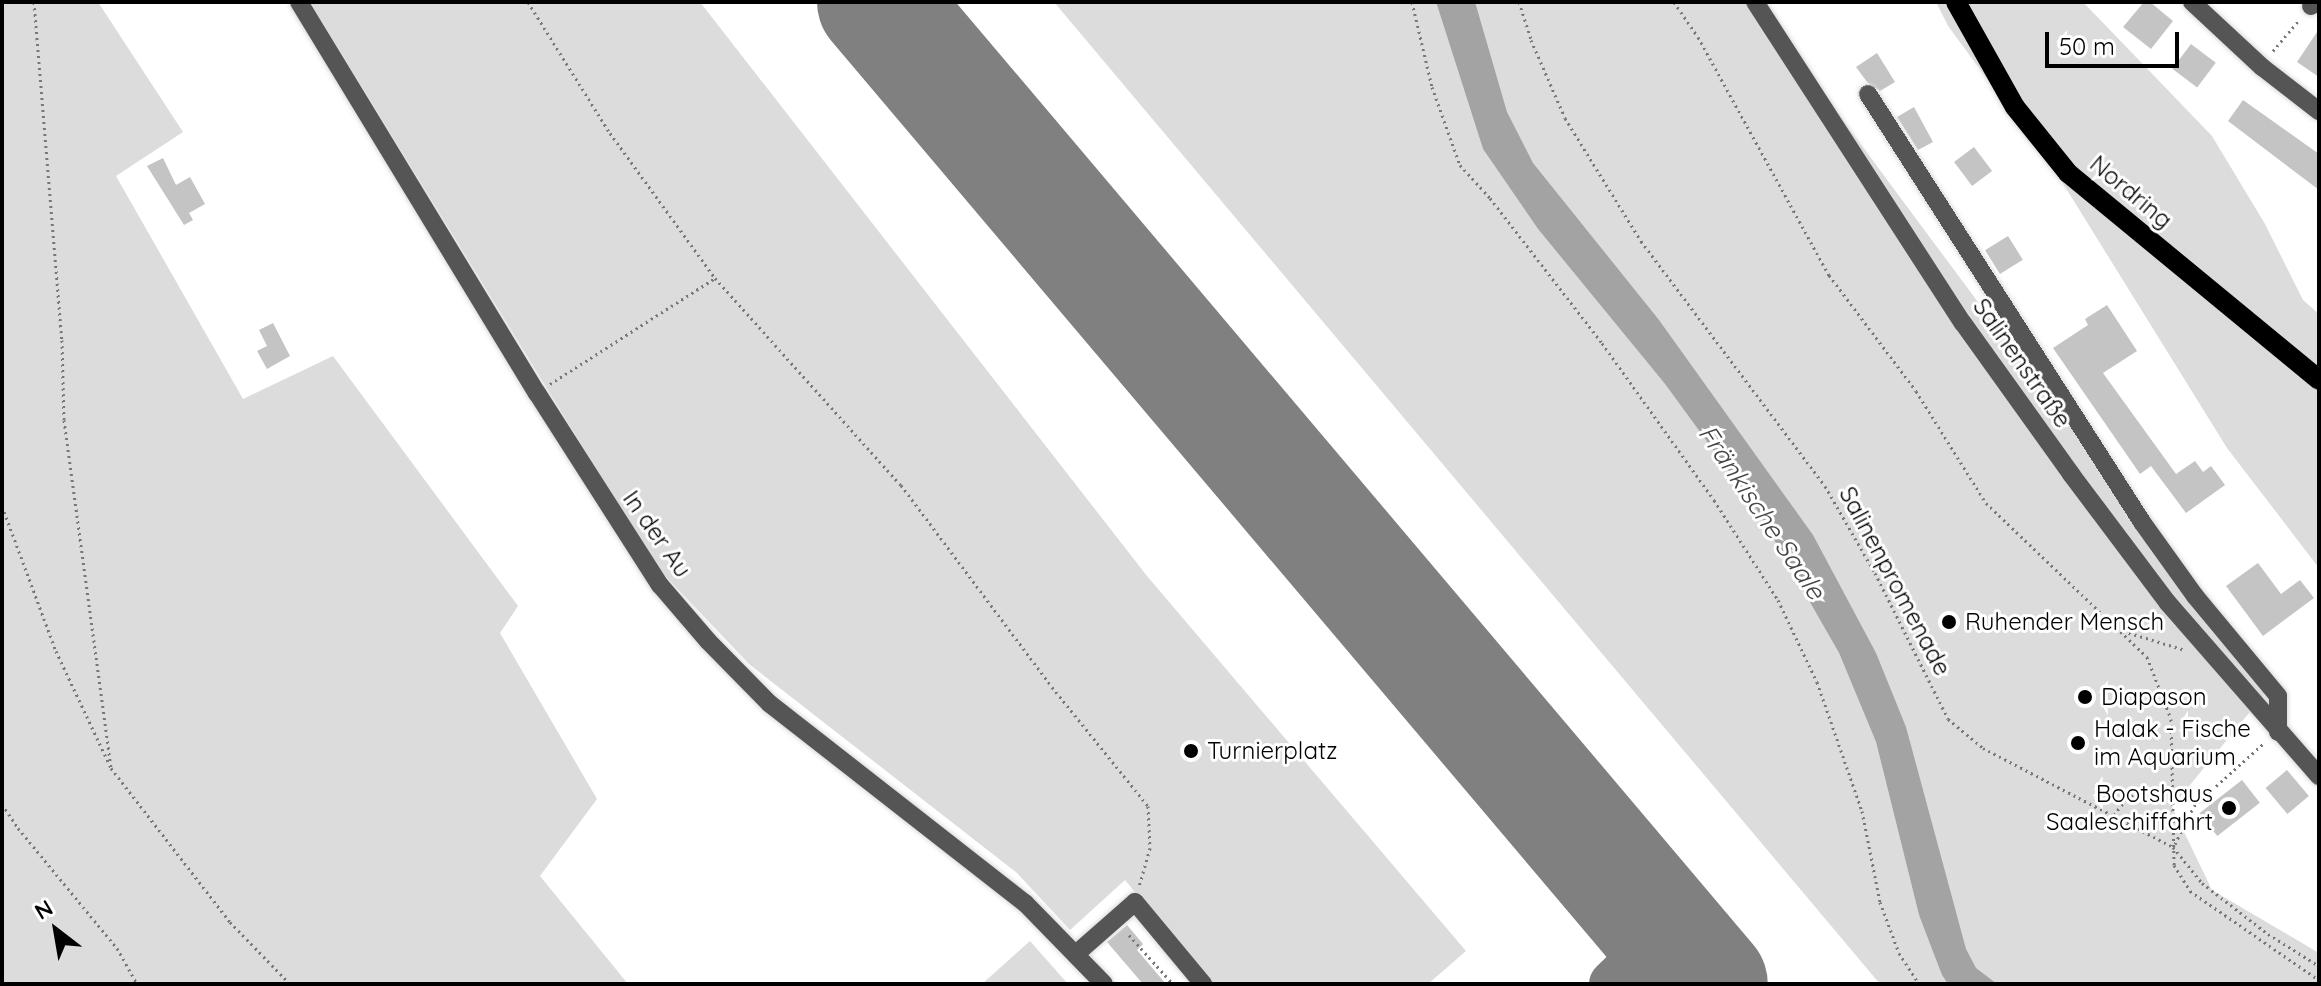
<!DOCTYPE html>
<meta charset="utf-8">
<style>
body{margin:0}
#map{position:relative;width:2321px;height:986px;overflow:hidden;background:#fff;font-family:Quicksand,sans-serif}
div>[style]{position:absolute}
.green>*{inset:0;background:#dcdcdc}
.water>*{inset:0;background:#a3a3a3}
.taxiway>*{height:48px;margin:-24px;padding:0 24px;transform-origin:24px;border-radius:24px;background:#808080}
.runway>*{height:120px;margin:-60px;padding:0 60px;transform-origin:60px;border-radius:60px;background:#808080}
.building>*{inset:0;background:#c4c4c4;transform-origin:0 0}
.path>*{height:3px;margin-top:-1.5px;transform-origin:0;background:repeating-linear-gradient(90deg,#777 0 2px,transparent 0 6px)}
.roads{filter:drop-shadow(0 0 2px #dbdbdb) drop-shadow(0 0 2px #dbdbdb)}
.minor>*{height:18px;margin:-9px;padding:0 9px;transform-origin:9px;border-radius:9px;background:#555}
.major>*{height:20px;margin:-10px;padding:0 10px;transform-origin:10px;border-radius:10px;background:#000}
.dots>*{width:22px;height:22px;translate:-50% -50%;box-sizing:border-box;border:4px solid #fff;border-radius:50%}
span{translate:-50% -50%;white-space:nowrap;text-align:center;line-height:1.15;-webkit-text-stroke:6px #fff;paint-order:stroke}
.street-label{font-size:24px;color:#000}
.poi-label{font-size:24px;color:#000}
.left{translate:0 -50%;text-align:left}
.right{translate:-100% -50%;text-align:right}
.water-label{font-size:26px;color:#444;font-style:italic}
.frame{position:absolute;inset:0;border:4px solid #000;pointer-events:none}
.north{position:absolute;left:16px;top:890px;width:80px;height:80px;-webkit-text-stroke:6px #fff;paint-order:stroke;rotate:329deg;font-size:22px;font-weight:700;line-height:32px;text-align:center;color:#000}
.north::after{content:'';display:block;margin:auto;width:28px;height:36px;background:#000;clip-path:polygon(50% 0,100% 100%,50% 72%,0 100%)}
.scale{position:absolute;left:2045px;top:32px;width:134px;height:36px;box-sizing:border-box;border:4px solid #000;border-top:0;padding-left:10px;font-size:24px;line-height:28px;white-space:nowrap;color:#000;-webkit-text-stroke:6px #fff;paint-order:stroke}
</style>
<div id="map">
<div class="green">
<i style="clip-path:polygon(2px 2px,98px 2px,183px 132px,116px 176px,243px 399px,333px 356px,518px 606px,500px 633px,597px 799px,540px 876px,628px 984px,2px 984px)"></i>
<i style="clip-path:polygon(310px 2px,700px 2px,1147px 576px,1466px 951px,1428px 984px,1210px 984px,1125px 880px,1070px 930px,1017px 873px,749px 664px,656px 566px)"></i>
<i style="clip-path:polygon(1054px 2px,1436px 2px,1483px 149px,1538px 229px,1665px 384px,1757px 510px,1839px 653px,1876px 742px,1919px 915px,1948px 984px,1880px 984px)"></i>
<i style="clip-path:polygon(1468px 2px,1755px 2px,2267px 691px,2172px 807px,2212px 890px,2319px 953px,2319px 984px,1979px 984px,1973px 978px,1861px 647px,1514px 157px)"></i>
<i style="clip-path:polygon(1936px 2px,2083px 2px,2212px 136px,2265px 224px,2303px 300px,2319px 314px,2319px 568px,2227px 448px,2054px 169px,1948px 26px)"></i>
<i style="clip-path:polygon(1030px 941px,1068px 984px,982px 984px)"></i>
</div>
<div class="water">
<i style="clip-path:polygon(1436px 2px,1475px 2px,1507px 112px,1533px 163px,1659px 320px,1813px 535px,1876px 653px,1906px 727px,1966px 949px,1976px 968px,1997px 984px,1948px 984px,1942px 975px,1919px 915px,1876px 742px,1839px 653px,1757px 510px,1665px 384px,1538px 229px,1483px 149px)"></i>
</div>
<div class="taxiway">
<i style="left:1613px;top:984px;width:72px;rotate:-43.9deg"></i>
</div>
<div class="runway">
<i style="left:877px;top:2px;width:1286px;rotate:49.76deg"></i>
</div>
<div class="building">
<i style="clip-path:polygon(2144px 2px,2150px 2px,2173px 21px,2151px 49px,2123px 27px)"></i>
<i style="clip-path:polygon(2319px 29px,2319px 77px,2297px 62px)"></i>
<i style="left:2191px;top:44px;width:31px;height:31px;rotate:37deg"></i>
<i style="clip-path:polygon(1877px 53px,1895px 82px,1880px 91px,1867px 82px,1856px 67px)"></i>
<i style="clip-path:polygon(2243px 100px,2319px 154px,2319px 190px,2228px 121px)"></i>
<i style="clip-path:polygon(1914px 107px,1933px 142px,1918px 150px,1897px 117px)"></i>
<i style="left:1974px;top:147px;width:30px;height:25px;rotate:53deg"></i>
<i style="clip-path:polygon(163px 158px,176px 185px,190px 177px,205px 204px,189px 213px,193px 220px,184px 225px,147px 166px)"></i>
<i style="left:2008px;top:236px;width:28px;height:27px;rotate:58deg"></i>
<i style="clip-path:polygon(2107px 305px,2137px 351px,2103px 373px,2176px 474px,2195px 461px,2203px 472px,2211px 466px,2225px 485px,2186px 513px,2151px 466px,2140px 474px,2053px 348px,2088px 325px,2085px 319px)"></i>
<i style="clip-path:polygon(273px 323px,290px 356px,267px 369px,257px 351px,267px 346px,259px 330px)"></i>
<i style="clip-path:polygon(2258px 563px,2281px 594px,2300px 580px,2314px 598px,2263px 636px,2226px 586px)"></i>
<i style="left:2287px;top:770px;width:34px;height:28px;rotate:50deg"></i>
<i style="left:2242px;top:780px;width:29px;height:54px;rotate:52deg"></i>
<i style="clip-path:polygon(1127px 925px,1143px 944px,1137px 950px,1166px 984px,1143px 984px,1107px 942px)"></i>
</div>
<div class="path">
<i style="left:34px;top:2px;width:339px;rotate:85.3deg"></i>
<i style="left:62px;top:340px;width:80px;rotate:88.6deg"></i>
<i style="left:64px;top:420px;width:351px;rotate:82.3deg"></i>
<i style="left:528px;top:2px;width:155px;rotate:58deg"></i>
<i style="left:610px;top:133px;width:179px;rotate:54.1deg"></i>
<i style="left:715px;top:278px;width:278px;rotate:48.1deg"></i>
<i style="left:901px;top:485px;width:252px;rotate:53.2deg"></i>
<i style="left:1052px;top:687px;width:153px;rotate:51.1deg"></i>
<i style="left:1148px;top:806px;width:42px;rotate:87.3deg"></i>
<i style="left:1150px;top:848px;width:41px;rotate:105.8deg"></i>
<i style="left:1412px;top:2px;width:87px;rotate:76.8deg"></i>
<i style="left:1432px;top:87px;width:83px;rotate:70.3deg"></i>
<i style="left:1460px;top:165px;width:45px;rotate:47.7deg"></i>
<i style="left:1490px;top:198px;width:183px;rotate:52.3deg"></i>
<i style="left:1602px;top:343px;width:193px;rotate:54.5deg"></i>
<i style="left:1714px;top:500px;width:119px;rotate:57.4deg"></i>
<i style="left:1778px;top:600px;width:91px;rotate:64.6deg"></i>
<i style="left:1817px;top:682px;width:137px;rotate:70.8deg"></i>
<i style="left:1862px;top:811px;width:93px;rotate:78.8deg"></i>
<i style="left:1880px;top:902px;width:54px;rotate:69.6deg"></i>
<i style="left:1899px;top:953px;width:37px;rotate:57deg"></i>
<i style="left:1519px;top:2px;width:40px;rotate:72deg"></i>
<i style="left:1531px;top:40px;width:85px;rotate:66.4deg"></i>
<i style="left:1565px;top:118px;width:145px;rotate:58.3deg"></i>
<i style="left:1641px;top:241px;width:306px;rotate:53.1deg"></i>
<i style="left:1825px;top:486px;width:100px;rotate:60.1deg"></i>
<i style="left:1875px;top:573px;width:163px;rotate:63.4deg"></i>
<i style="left:1948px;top:719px;width:45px;rotate:39.6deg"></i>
<i style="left:1983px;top:748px;width:214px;rotate:27.5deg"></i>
<i style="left:2173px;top:847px;width:46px;rotate:51.1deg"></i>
<i style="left:2202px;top:883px;width:83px;rotate:37.7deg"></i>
<i style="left:2268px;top:934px;width:60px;rotate:32.1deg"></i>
<i style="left:1674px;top:2px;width:42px;rotate:55.6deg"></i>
<i style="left:1698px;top:37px;width:272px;rotate:61.2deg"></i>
<i style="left:1829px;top:275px;width:145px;rotate:53.1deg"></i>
<i style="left:1916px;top:391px;width:132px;rotate:58deg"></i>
<i style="left:1986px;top:503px;width:223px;rotate:43.7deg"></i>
<i style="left:2147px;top:657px;width:66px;rotate:68.8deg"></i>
<i style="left:2171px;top:719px;width:146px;rotate:88.8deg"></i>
<i style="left:2174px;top:865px;width:31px;rotate:58deg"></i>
<i style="left:2190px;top:891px;width:157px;rotate:34.6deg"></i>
<i style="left:2273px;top:51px;width:40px;rotate:-50deg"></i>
<i style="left:550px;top:384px;width:196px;rotate:-32.7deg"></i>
<i style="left:2px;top:506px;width:155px;rotate:69.6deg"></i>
<i style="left:56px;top:651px;width:129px;rotate:64.8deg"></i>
<i style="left:111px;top:768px;width:195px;rotate:52.3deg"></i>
<i style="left:230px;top:922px;width:86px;rotate:45.9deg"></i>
<i style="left:2123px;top:631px;width:65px;rotate:17deg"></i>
<i style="left:2px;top:804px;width:29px;rotate:56deg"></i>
<i style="left:18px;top:828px;width:156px;rotate:50.5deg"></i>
<i style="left:117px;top:948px;width:41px;rotate:60.9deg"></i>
<i style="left:2114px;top:815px;width:20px;rotate:-53deg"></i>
<i style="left:2126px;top:799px;width:13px;rotate:-32deg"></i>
<i style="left:2137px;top:792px;width:35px;rotate:-7deg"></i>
<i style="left:2175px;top:844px;width:42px;rotate:-63.4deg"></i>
<i style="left:2194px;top:806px;width:94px;rotate:-42deg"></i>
<i style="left:1129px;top:935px;width:66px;rotate:48.1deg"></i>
</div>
<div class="roads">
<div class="minor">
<i style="left:299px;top:2px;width:458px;rotate:58.7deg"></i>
<i style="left:537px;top:393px;width:228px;rotate:57.4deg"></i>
<i style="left:660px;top:585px;width:74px;rotate:49.4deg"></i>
<i style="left:708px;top:641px;width:88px;rotate:45.5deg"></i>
<i style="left:770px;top:704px;width:323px;rotate:38deg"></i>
<i style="left:1025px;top:903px;width:113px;rotate:45.7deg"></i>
<i style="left:1755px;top:2px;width:382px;rotate:57.1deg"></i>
<i style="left:1963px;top:323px;width:186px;rotate:54.4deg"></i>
<i style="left:2071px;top:474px;width:161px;rotate:53.1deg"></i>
<i style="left:2168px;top:603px;width:230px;rotate:48.9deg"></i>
<i style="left:2192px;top:2px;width:96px;rotate:42.9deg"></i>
<i style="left:2262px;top:67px;width:72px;rotate:37.7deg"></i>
<i style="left:2311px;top:6px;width:4px;rotate:-63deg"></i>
<i style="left:1868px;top:94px;width:508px;rotate:57.37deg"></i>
<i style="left:2142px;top:522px;width:91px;rotate:54.4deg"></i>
<i style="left:2195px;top:596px;width:130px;rotate:50.3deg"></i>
<i style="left:2278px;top:696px;width:36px;rotate:90deg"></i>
<i style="left:1077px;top:953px;width:77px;rotate:-41.3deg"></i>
<i style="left:1135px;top:902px;width:107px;rotate:50.3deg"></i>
</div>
<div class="major">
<i style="left:1956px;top:2px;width:120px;rotate:60.7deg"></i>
<i style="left:2015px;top:107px;width:85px;rotate:51.2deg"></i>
<i style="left:2068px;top:173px;width:325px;rotate:39.5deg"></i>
</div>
</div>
<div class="dots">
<i style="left:1949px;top:622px;background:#000"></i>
<i style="left:2085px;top:697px;background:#000"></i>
<i style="left:2078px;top:743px;background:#000"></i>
<i style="left:1191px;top:751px;background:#000"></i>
<i style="left:2229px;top:808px;background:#000"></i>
</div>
<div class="street-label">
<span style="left:2131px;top:192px;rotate:40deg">Nordring</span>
<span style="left:2022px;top:363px;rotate:55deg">Salinenstraße</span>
<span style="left:657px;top:534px;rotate:55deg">In der Au</span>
<span style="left:1895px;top:581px;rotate:62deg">Salinenpromenade</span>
</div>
<div class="poi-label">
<span class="left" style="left:1965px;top:622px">Ruhender Mensch</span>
<span class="left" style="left:2101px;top:697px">Diapason</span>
<span class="left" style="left:2094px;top:743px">Halak - Fische<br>im Aquarium</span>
<span class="left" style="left:1207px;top:751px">Turnierplatz</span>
<span class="right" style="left:2213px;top:808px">Bootshaus<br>Saaleschiffahrt</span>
</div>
<div class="water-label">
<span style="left:1762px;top:512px;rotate:56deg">Fränkische Saale</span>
</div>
<div class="frame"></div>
<div class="north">N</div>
<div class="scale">50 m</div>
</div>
